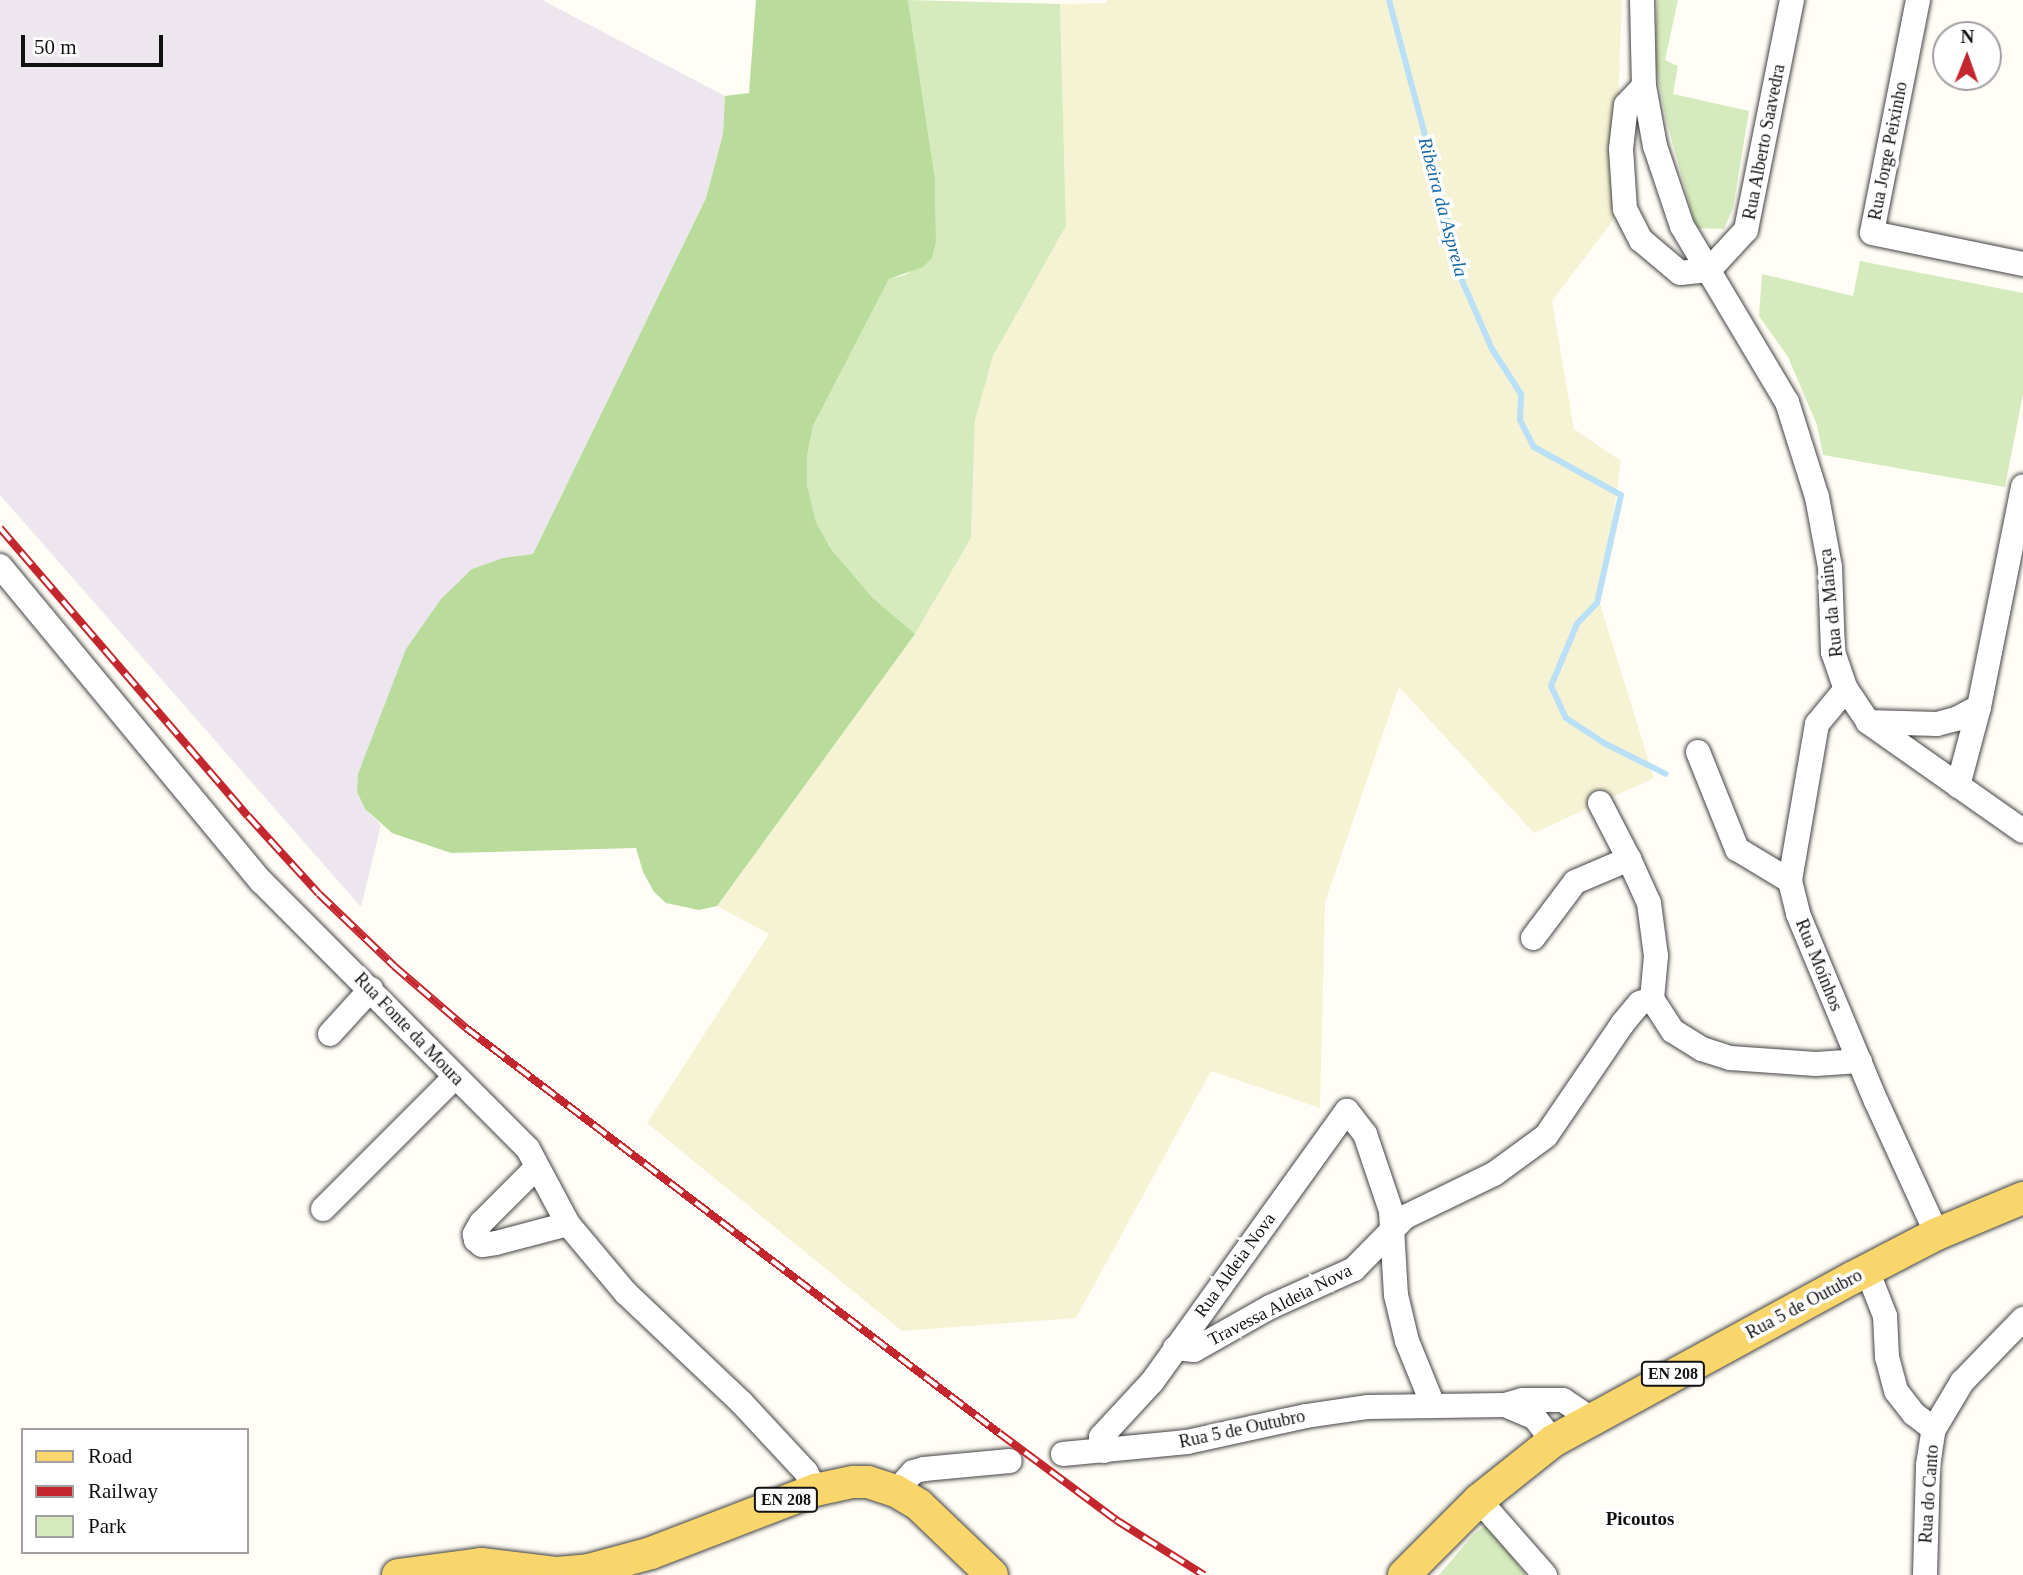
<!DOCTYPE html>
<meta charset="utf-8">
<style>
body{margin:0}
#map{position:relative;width:2023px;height:1575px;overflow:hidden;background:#fffdf5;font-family:Georgia,serif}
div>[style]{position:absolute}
.industrial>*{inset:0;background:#eee6ef}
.farmland>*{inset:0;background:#f6f3d4}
.green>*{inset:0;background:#d5ebbd}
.forest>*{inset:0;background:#b9dc9c}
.stream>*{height:6px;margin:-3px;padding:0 3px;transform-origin:3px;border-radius:3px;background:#b9e0f7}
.roads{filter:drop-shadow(0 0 2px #444) drop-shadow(0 0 2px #444)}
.minor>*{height:24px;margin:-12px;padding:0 12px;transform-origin:12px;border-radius:12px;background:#fff}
.major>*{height:32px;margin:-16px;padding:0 16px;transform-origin:16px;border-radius:16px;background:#f9d66b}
.rail>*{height:8px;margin-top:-4px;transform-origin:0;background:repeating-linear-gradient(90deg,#fff 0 16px,#c4262e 0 32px);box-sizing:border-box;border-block:2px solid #c4262e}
span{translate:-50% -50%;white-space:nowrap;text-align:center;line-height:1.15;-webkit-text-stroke:7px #fff;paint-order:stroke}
.shield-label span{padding:2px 5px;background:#fff;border:2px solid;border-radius:5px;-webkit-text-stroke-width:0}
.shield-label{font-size:16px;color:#111;font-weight:700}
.street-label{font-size:18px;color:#111}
.water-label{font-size:19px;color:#1768a6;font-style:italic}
.neighbourhood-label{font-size:19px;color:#111;font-weight:700}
.legend{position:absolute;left:21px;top:1428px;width:228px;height:126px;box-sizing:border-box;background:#fff;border:2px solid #a0a0a0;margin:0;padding:9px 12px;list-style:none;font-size:21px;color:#111}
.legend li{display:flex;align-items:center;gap:14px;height:35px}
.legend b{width:35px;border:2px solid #a0a0a0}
.north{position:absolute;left:1932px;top:21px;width:70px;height:70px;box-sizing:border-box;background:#fff;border:2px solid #a0a0a0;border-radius:50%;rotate:1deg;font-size:19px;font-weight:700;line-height:28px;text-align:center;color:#111}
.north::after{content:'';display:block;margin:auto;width:24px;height:32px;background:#c4262e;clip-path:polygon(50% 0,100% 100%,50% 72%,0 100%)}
.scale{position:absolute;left:21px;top:35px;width:142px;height:32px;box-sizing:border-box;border:4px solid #111;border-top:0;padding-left:9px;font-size:21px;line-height:24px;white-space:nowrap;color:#111;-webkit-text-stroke:5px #fff;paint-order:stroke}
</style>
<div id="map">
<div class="industrial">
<i style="clip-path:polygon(0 0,542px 0,725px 96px,723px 134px,706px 198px,533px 554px,503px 558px,358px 774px,357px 792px,365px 809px,381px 825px,361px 907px,0 495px)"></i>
</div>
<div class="farmland">
<i style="clip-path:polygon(1107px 0,1622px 0,1614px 219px,1552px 301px,1574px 429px,1621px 461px,1600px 604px,1654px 778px,1534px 833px,1399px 687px,1325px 902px,1320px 1108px,1211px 1071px,1076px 1318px,902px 1331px,647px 1123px,769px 934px,717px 906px,915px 634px,971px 538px,975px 420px,982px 389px,993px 356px,1066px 226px,1060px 4px,1107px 3px)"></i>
</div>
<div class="green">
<i style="clip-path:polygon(908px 0,1060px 4px,1066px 226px,993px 356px,975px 420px,971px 538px,915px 634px,872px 597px,831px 549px,816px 522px,807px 486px,807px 456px,813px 426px,889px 279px,905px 275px,932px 258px,936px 242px,935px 179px)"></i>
<i style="clip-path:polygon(1657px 0,1678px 0,1665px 60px,1678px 66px,1673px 94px,1749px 111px,1733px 208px,1724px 229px,1696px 228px,1666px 119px,1655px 63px)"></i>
<i style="clip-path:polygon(1860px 261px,2023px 293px,2023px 394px,2005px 487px,1823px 455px,1817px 425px,1788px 357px,1759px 316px,1762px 274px,1853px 296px)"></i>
<i style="clip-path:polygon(1487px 1524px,1526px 1575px,1439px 1575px,1473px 1535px)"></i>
</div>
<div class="forest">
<i style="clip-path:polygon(756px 0,908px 0,935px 179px,936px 242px,932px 258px,923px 267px,889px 279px,813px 426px,807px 456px,807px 485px,816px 522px,831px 549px,872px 597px,915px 634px,717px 906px,699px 910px,666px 903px,654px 892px,643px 872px,636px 848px,451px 853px,392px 833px,365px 809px,357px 792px,358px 774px,406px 649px,441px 599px,472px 569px,503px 558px,533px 554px,706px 198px,723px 134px,725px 96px,749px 93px)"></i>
</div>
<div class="stream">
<i style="left:1389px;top:0;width:244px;rotate:75.1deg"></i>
<i style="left:1452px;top:236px;width:33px;rotate:81deg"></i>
<i style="left:1457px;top:269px;width:87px;rotate:66.4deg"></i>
<i style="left:1492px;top:349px;width:54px;rotate:57.2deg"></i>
<i style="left:1521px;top:394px;width:26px;rotate:92deg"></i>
<i style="left:1520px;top:420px;width:30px;rotate:63deg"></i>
<i style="left:1534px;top:447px;width:99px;rotate:28.9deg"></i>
<i style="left:1621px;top:495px;width:111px;rotate:102.5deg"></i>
<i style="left:1597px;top:603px;width:29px;rotate:134deg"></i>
<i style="left:1577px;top:624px;width:67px;rotate:112.8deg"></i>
<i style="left:1551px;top:686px;width:35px;rotate:65deg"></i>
<i style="left:1566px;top:718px;width:45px;rotate:33.3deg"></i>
<i style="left:1604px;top:743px;width:69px;rotate:26.6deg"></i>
</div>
<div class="roads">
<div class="minor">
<i style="left:1642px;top:0;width:86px;rotate:88.7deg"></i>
<i style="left:1644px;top:86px;width:61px;rotate:79.6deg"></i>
<i style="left:1655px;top:146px;width:84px;rotate:71.4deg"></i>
<i style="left:1682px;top:226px;width:205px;rotate:59.2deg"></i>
<i style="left:1787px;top:402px;width:100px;rotate:72.5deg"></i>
<i style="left:1817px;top:497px;width:71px;rotate:79.5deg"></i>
<i style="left:1830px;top:567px;width:85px;rotate:88deg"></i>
<i style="left:1833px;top:652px;width:39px;rotate:71deg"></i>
<i style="left:1846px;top:689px;width:40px;rotate:56deg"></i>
<i style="left:1868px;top:722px;width:189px;rotate:35.1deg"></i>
<i style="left:1918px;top:0;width:237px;rotate:101.2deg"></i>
<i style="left:1872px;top:233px;width:154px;rotate:11.6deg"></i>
<i style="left:1644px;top:86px;width:26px;rotate:133deg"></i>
<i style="left:1626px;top:105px;width:44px;rotate:96.5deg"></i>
<i style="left:1621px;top:149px;width:60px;rotate:86.2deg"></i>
<i style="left:1625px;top:209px;width:35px;rotate:63deg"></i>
<i style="left:1641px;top:240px;width:51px;rotate:40.2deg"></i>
<i style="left:1680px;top:273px;width:29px;rotate:-6deg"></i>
<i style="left:1709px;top:270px;width:54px;rotate:-47.2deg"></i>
<i style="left:1746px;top:230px;width:235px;rotate:-78.7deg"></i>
<i style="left:0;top:566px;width:409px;rotate:50.4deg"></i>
<i style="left:261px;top:881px;width:378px;rotate:45.1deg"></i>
<i style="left:528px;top:1149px;width:85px;rotate:61.9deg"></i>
<i style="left:568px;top:1224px;width:90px;rotate:50deg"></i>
<i style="left:626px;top:1293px;width:158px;rotate:43.5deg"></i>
<i style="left:741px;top:1402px;width:96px;rotate:47.1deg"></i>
<i style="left:806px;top:1472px;width:20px;rotate:63deg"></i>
<i style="left:1846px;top:689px;width:45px;rotate:129.6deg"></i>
<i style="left:1817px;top:724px;width:159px;rotate:99.8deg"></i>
<i style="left:1790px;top:881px;width:34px;rotate:76deg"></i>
<i style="left:1798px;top:914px;width:203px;rotate:67.4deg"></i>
<i style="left:1876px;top:1101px;width:146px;rotate:65.4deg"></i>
<i style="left:1868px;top:722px;width:69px;rotate:1.7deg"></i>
<i style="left:1937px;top:724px;width:20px;rotate:-15deg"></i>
<i style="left:1956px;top:719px;width:26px;rotate:-28deg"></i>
<i style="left:1698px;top:752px;width:105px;rotate:68.1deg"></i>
<i style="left:1737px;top:849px;width:62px;rotate:31.1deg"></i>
<i style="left:1958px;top:786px;width:82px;rotate:-75.1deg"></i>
<i style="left:1979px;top:707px;width:225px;rotate:-78.7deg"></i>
<i style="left:1600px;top:803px;width:63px;rotate:62.6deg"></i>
<i style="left:1533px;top:938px;width:70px;rotate:-53.1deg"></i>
<i style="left:1575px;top:882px;width:59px;rotate:-23.1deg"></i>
<i style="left:1629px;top:859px;width:48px;rotate:65.6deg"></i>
<i style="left:1649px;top:903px;width:53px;rotate:82.5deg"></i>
<i style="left:1656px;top:956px;width:43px;rotate:95.3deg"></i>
<i style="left:1652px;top:999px;width:38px;rotate:57deg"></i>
<i style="left:1673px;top:1031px;width:34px;rotate:32deg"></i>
<i style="left:1702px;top:1049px;width:29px;rotate:18deg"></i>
<i style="left:1730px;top:1058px;width:86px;rotate:4deg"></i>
<i style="left:1816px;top:1064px;width:44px;rotate:-3.9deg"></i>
<i style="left:330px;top:1034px;width:61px;rotate:-47.7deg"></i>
<i style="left:537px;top:1167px;width:79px;rotate:135deg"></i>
<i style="left:481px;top:1223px;width:13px;rotate:119deg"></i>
<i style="left:475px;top:1234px;width:6px;rotate:81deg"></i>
<i style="left:476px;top:1240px;width:8px;rotate:40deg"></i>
<i style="left:482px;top:1245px;width:14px;rotate:-8deg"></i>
<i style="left:496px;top:1243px;width:74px;rotate:-14.8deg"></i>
<i style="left:323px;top:1209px;width:187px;rotate:-45deg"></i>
<i style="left:1867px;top:1270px;width:49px;rotate:68.6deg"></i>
<i style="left:1885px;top:1316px;width:41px;rotate:87.2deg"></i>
<i style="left:1887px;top:1357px;width:35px;rotate:75deg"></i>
<i style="left:1896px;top:1391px;width:29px;rotate:52deg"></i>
<i style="left:1914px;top:1414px;width:25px;rotate:37deg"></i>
<i style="left:1175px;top:1348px;width:19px;rotate:6deg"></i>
<i style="left:1194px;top:1350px;width:87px;rotate:-29.5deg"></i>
<i style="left:1270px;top:1307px;width:92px;rotate:-24.3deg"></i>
<i style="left:1354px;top:1269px;width:73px;rotate:-45.6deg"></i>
<i style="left:1405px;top:1217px;width:99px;rotate:-25.8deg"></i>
<i style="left:1494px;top:1174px;width:64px;rotate:-36.2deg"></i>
<i style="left:1546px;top:1136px;width:137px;rotate:-55.7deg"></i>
<i style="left:1623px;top:1023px;width:26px;rotate:-50deg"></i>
<i style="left:1640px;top:1003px;width:13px;rotate:-18deg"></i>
<i style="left:1505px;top:1405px;width:33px;rotate:23deg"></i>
<i style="left:1535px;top:1418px;width:29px;rotate:52deg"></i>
<i style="left:1104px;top:1451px;width:14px;rotate:-102deg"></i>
<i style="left:1101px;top:1437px;width:75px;rotate:-47.2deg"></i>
<i style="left:1152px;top:1382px;width:334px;rotate:-54.3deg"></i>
<i style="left:1347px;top:1111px;width:29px;rotate:52deg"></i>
<i style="left:1365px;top:1134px;width:81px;rotate:71.3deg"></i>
<i style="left:1391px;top:1211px;width:84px;rotate:86.6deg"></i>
<i style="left:1396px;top:1295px;width:47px;rotate:76.6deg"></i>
<i style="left:1407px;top:1341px;width:69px;rotate:67.9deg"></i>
<i style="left:1063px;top:1454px;width:125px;rotate:-5.5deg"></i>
<i style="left:1187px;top:1442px;width:122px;rotate:-12.3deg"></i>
<i style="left:1306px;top:1416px;width:63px;rotate:-8.3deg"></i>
<i style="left:1368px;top:1407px;width:137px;rotate:-0.8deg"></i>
<i style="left:1505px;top:1405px;width:18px;rotate:-16deg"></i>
<i style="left:1522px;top:1400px;width:41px"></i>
<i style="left:1563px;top:1400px;width:34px;rotate:34deg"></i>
<i style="left:896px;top:1491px;width:25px;rotate:-48deg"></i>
<i style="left:913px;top:1472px;width:11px;rotate:-15deg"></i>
<i style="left:924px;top:1469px;width:86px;rotate:-5.3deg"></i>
<i style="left:1479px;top:1500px;width:100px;rotate:48.7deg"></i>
<i style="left:1925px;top:1575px;width:110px;rotate:-88.4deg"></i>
<i style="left:1928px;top:1465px;width:36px;rotate:-81deg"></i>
<i style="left:1934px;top:1429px;width:55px;rotate:-59.2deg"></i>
<i style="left:1962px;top:1382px;width:88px;rotate:-45.9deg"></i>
</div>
<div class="major">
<i style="left:398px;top:1575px;width:84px;rotate:-7.5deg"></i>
<i style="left:481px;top:1564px;width:77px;rotate:6.8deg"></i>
<i style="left:557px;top:1573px;width:32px;rotate:-5deg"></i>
<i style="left:589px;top:1570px;width:64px;rotate:-15.3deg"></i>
<i style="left:651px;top:1553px;width:176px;rotate:-21deg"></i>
<i style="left:815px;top:1490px;width:40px;rotate:-12deg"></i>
<i style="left:854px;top:1482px;width:14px"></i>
<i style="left:868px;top:1482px;width:29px;rotate:18deg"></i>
<i style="left:896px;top:1491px;width:27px;rotate:31deg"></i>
<i style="left:919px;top:1505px;width:101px;rotate:43.8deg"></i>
<i style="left:1404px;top:1575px;width:106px;rotate:-45deg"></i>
<i style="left:1479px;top:1500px;width:95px;rotate:-38.6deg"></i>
<i style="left:1553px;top:1441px;width:341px;rotate:-28.6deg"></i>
<i style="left:1852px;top:1278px;width:96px;rotate:-27.4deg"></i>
<i style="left:1937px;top:1234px;width:93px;rotate:-22.7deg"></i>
</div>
</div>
<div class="rail">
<i style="left:0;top:528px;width:380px;rotate:49.3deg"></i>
<i style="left:248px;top:816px;width:105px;rotate:47.7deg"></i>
<i style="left:319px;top:894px;width:104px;rotate:43.8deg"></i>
<i style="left:394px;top:966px;width:95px;rotate:40.7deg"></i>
<i style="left:466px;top:1028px;width:669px;rotate:37.23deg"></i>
<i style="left:999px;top:1433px;width:146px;rotate:36.6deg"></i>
<i style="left:1116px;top:1520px;width:104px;rotate:32deg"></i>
</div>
<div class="shield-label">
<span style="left:1673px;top:1374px">EN 208</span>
<span style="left:786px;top:1500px">EN 208</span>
</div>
<div class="street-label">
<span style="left:1764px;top:142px;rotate:-79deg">Rua Alberto Saavedra</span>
<span style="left:1888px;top:151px;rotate:-79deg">Rua Jorge Peixinho</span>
<span style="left:1831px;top:603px;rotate:-96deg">Rua da Mainça</span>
<span style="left:1819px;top:965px;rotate:68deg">Rua Moínhos</span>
<span style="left:409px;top:1029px;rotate:46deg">Rua Fonte da Moura</span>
<span style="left:1235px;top:1265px;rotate:-54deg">Rua Aldeia Nova</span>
<span style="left:1804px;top:1304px;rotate:-28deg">Rua 5 de Outubro</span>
<span style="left:1280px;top:1305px;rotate:-27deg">Travessa Aldeia Nova</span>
<span style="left:1242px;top:1429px;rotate:-12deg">Rua 5 de Outubro</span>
<span style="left:1929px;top:1494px;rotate:-86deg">Rua do Canto</span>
</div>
<div class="water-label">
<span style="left:1443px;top:207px;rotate:75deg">Ribeira da Asprela</span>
</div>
<div class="neighbourhood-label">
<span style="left:1640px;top:1519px">Picoutos</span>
</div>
<ul class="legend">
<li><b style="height:9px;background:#f9d66b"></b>Road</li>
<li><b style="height:9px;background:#c4262e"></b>Railway</li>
<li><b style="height:19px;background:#d5ebbd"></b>Park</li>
</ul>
<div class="north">N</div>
<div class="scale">50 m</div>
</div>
